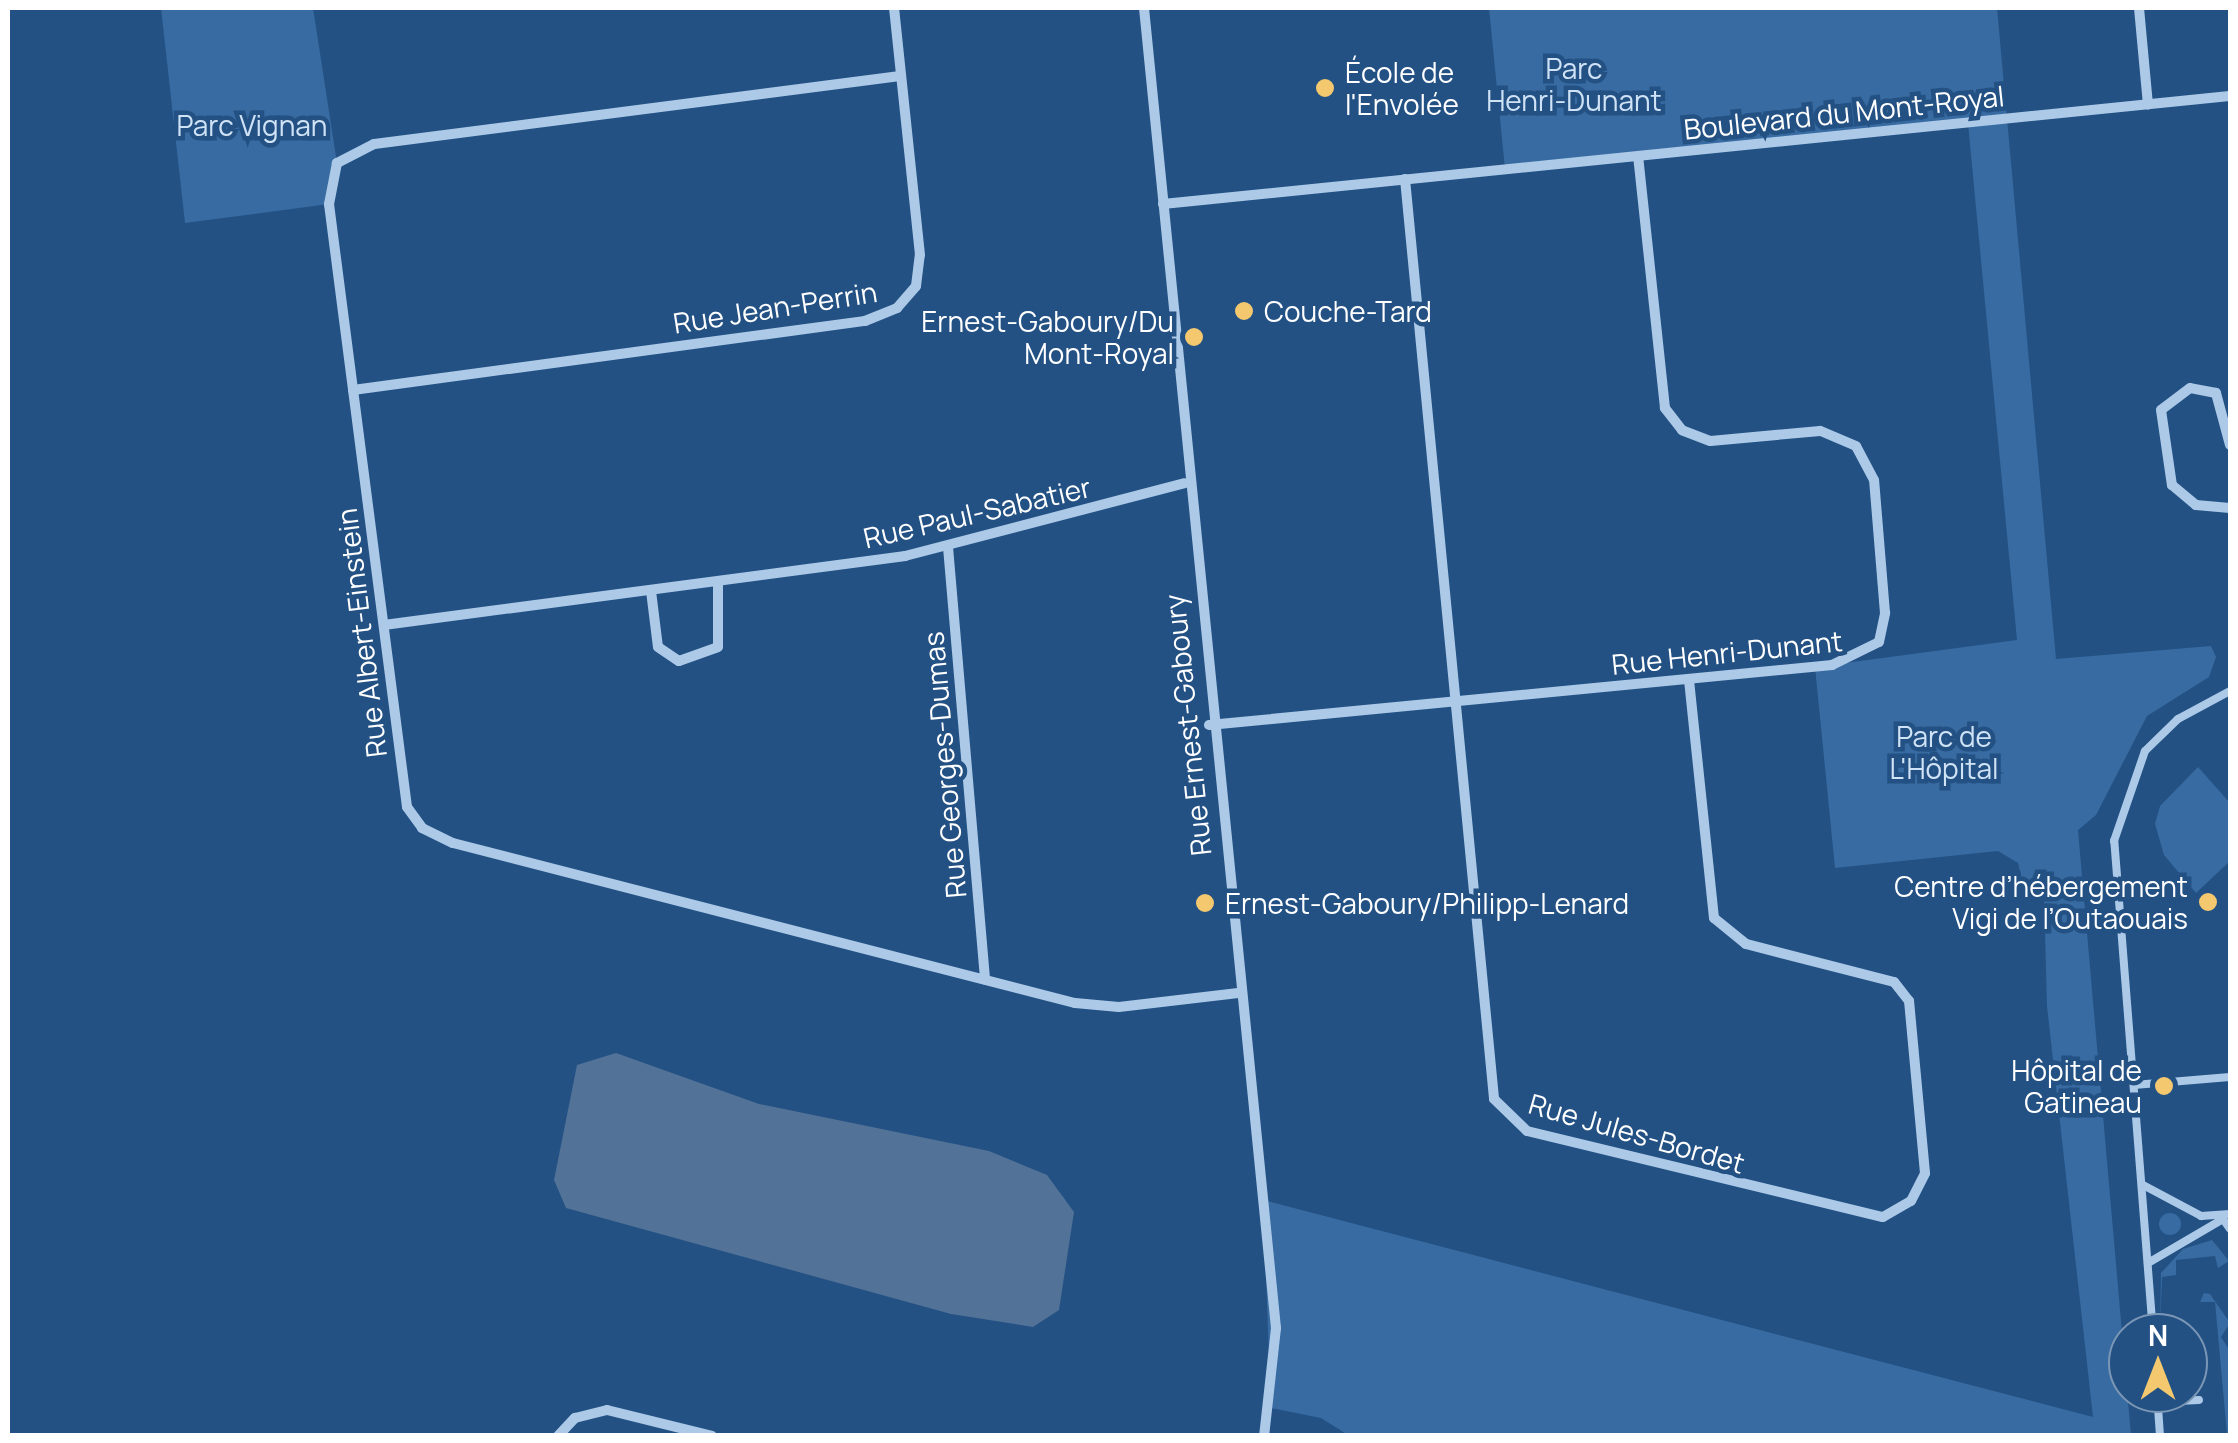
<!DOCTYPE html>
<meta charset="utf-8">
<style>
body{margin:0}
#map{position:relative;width:2238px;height:1443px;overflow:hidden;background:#235184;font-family:Manrope,sans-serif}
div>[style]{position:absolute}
.green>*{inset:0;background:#386ba1}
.round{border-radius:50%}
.water>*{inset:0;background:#527297}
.lane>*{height:8px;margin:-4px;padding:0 4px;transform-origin:4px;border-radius:4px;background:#accae8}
.street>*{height:10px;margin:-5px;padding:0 5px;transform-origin:5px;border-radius:5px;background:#accae8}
.dots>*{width:28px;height:28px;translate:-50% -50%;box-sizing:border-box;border:5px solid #235184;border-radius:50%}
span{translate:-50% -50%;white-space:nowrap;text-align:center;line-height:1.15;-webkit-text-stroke:9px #235184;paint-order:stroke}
.park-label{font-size:28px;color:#d0e3f6}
.poi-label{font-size:28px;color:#fff}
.left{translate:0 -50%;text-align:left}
.right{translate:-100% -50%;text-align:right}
.street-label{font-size:28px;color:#fff}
.frame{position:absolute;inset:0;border:10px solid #fff;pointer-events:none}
.north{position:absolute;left:2108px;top:1313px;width:100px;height:100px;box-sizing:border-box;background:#235184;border:2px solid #7b97b5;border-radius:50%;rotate:0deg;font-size:28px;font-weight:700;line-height:40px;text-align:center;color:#fff}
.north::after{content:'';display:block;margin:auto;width:35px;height:45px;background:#f3c86f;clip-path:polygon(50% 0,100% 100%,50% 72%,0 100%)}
</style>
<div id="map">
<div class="green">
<i style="clip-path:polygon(161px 8px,313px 8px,337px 163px,329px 204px,185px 223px)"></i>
<i style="clip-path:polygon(1489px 8px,1997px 8px,2056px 659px,2211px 646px,2216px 657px,2209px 677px,2147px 716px,2096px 815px,2078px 830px,2131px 1435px,1348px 1435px,1321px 1418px,1271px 1408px,1263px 1200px,2093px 1417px,2047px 1006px,2044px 896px,2026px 896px,2018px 863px,1998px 851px,1835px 868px,1815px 667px,2017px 640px,1968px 123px,1505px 169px)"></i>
<i style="clip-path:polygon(2198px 767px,2230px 803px,2230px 861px,2196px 893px,2164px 855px,2155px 824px,2160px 806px)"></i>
<i class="round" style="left:2159px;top:1213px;width:22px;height:22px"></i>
<i style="clip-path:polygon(2212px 1240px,2229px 1261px,2218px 1268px,2215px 1256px,2176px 1260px,2176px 1275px,2162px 1277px,2160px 1333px,2161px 1273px,2183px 1249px)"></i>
<i style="clip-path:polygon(2204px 1293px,2210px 1294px,2230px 1323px,2221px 1337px,2230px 1351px,2228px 1435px,2214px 1435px,2227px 1434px,2215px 1302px,2200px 1302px)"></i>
</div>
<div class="water">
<i style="clip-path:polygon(616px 1053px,759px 1104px,989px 1151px,1047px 1175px,1074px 1212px,1059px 1310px,1033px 1327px,951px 1314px,566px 1208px,554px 1180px,577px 1065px)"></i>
</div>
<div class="lane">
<i style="left:2134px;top:1085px;width:96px;rotate:-4.8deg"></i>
<i style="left:2143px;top:1185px;width:66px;rotate:28.1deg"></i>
<i style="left:2201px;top:1216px;width:29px;rotate:-4deg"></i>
<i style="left:2148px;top:1263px;width:87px;rotate:-30.4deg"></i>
<i style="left:2223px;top:1219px;width:12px;rotate:55deg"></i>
<i style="left:2153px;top:1333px;width:494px;rotate:-94.5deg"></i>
<i style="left:2114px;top:841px;width:95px;rotate:-71deg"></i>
<i style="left:2145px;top:751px;width:46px;rotate:-44.1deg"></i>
<i style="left:2178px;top:719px;width:59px;rotate:-28.3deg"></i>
<i style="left:2188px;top:1385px;width:10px;rotate:-6deg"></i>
<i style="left:2157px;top:1393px;width:43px;rotate:86deg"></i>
<i style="left:2157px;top:1402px;width:42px;rotate:-2.7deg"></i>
</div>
<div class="street">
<i style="left:1144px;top:8px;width:1327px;rotate:84.29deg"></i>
<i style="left:1276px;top:1328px;width:109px;rotate:96.3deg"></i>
<i style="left:2139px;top:8px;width:97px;rotate:84.7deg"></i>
<i style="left:900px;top:76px;width:530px;rotate:172.63deg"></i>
<i style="left:374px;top:144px;width:42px;rotate:152.8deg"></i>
<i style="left:337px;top:163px;width:42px;rotate:101deg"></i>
<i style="left:329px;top:204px;width:608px;rotate:82.63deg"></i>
<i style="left:407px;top:807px;width:26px;rotate:54deg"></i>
<i style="left:422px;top:828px;width:34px;rotate:26deg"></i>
<i style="left:453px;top:843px;width:642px;rotate:14.43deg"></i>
<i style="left:1075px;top:1003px;width:44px;rotate:5.2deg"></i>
<i style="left:1119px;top:1007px;width:120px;rotate:-6.7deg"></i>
<i style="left:1405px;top:179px;width:924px;rotate:84.47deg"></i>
<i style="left:1494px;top:1099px;width:46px;rotate:44.1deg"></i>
<i style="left:1527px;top:1131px;width:366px;rotate:13.6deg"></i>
<i style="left:1883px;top:1217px;width:32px;rotate:-30deg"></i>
<i style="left:1911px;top:1201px;width:31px;rotate:-63deg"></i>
<i style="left:1925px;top:1173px;width:173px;rotate:-95.3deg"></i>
<i style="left:1909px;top:1001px;width:24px;rotate:-128deg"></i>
<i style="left:1894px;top:982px;width:153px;rotate:-165.6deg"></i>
<i style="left:1746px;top:944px;width:41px;rotate:-140.9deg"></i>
<i style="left:1714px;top:918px;width:239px;rotate:-96deg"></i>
<i style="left:1163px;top:204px;width:1072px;rotate:-5.78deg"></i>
<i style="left:353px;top:390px;width:517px;rotate:-7.68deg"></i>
<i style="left:865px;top:321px;width:35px;rotate:-22deg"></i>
<i style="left:897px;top:308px;width:29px;rotate:-49deg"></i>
<i style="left:916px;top:286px;width:31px;rotate:-83deg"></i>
<i style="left:920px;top:255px;width:248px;rotate:-96deg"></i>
<i style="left:2230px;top:445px;width:54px;rotate:-105.1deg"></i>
<i style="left:2216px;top:393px;width:26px;rotate:-169deg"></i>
<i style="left:2190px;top:388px;width:36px;rotate:143deg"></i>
<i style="left:2161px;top:410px;width:76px;rotate:81.7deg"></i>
<i style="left:2172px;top:485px;width:31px;rotate:40deg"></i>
<i style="left:2196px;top:505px;width:34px;rotate:5deg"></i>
<i style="left:948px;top:547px;width:434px;rotate:85.1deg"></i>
<i style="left:651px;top:591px;width:56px;rotate:82.9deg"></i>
<i style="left:658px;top:647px;width:25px;rotate:34deg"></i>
<i style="left:679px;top:661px;width:41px;rotate:-19.7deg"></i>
<i style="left:718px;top:647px;width:64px;rotate:-90deg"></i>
<i style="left:384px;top:625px;width:526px;rotate:-7.54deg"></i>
<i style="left:905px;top:556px;width:289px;rotate:-14.6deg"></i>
<i style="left:1209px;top:725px;width:626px;rotate:-5.5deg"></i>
<i style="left:1832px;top:665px;width:52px;rotate:-26.1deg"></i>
<i style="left:1879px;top:642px;width:30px;rotate:-78deg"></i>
<i style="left:1885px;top:613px;width:133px;rotate:-94.7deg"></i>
<i style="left:1874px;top:480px;width:38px;rotate:-118deg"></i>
<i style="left:1856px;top:446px;width:39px;rotate:-157deg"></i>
<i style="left:1820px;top:431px;width:110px;rotate:174.8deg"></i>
<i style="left:1710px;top:441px;width:30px;rotate:-159deg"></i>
<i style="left:1682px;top:430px;width:28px;rotate:-128deg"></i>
<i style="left:1665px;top:408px;width:253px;rotate:-96.1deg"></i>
<i style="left:558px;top:1436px;width:25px;rotate:-47deg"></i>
<i style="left:575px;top:1418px;width:33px;rotate:-14deg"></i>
<i style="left:607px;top:1410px;width:108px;rotate:13.9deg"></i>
</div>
<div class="dots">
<i style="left:1325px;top:88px;background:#f3c86f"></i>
<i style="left:1244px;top:311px;background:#f3c86f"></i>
<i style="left:1194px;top:337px;background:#f3c86f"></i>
<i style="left:2208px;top:902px;background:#f3c86f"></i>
<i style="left:1205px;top:903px;background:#f3c86f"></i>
<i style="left:2164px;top:1086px;background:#f3c86f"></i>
</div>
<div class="park-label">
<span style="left:1574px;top:84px">Parc<br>Henri-Dunant</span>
<span style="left:252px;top:125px">Parc Vignan</span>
<span style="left:1944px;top:752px">Parc de<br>L'Hôpital</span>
</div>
<div class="poi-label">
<span class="left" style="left:1345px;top:88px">École de<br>l'Envolée</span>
<span class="left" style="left:1264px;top:311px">Couche-Tard</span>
<span class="right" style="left:1174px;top:337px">Ernest-Gaboury/Du<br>Mont-Royal</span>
<span class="right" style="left:2188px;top:902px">Centre d’hébergement<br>Vigi de l’Outaouais</span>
<span class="left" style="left:1225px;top:903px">Ernest-Gaboury/Philipp-Lenard</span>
<span class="right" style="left:2142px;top:1086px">Hôpital de<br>Gatineau</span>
</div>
<div class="street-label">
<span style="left:1844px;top:112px;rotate:-6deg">Boulevard du Mont-Royal</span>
<span style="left:775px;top:307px;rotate:-9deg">Rue Jean-Perrin</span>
<span style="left:977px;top:512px;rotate:-13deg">Rue Paul-Sabatier</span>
<span style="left:361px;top:633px;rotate:-97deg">Rue Albert-Einstein</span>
<span style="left:1727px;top:652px;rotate:-6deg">Rue Henri-Dunant</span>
<span style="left:1187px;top:725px;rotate:-96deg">Rue Ernest-Gaboury</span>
<span style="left:944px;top:765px;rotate:-95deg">Rue Georges-Dumas</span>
<span style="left:1637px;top:1133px;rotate:16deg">Rue Jules-Bordet</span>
</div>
<div class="frame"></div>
<div class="north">N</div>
</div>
